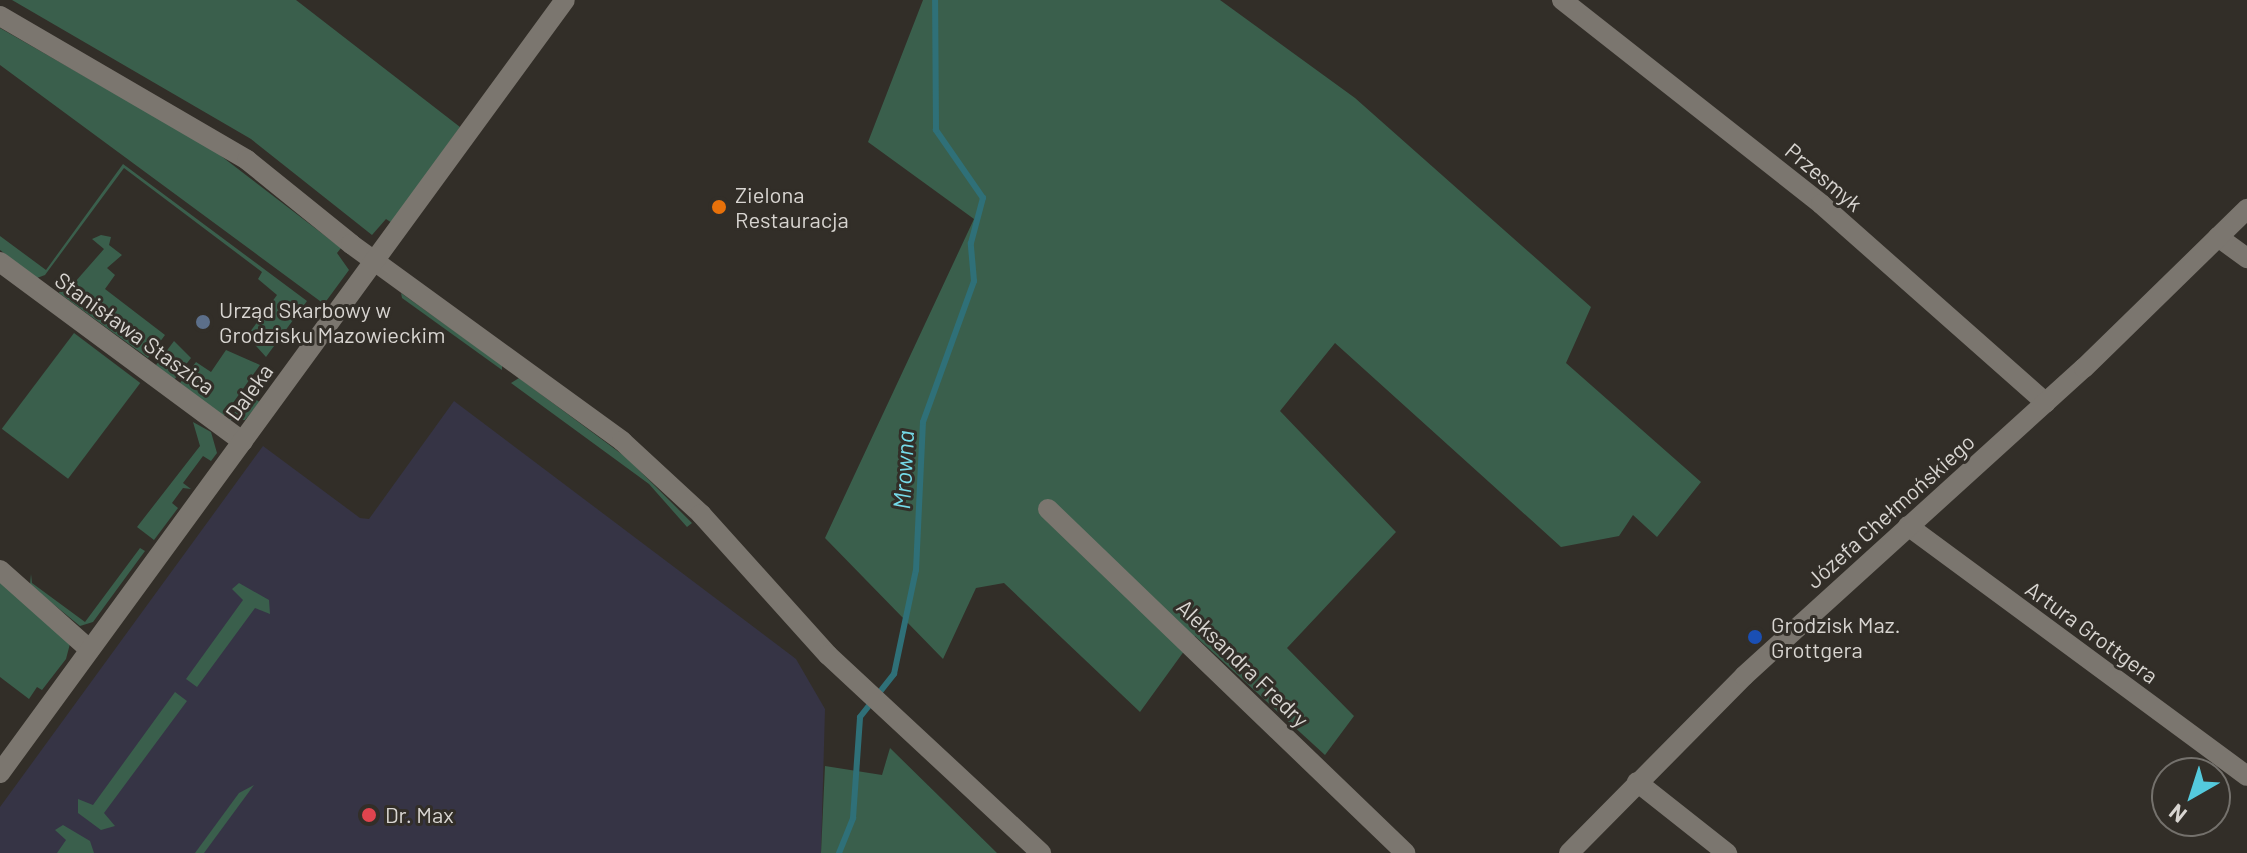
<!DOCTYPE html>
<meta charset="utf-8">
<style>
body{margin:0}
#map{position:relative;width:2247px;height:853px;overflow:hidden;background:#322e28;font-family:Barlow,sans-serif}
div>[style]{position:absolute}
.medical>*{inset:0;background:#363445}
.green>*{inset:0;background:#3a5f4c;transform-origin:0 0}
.stream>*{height:6px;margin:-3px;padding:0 3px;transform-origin:3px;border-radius:3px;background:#2f7078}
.minor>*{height:20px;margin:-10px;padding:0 10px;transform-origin:10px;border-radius:10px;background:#7b766f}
.dots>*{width:22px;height:22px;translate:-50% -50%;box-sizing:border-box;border:4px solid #322e28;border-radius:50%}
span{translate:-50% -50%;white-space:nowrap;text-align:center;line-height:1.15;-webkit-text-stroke:6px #322e28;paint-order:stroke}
.street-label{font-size:22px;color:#d8d5d1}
.poi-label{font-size:22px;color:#d8d5d1}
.left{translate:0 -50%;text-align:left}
.water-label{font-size:24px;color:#75dae8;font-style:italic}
.north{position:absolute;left:2151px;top:757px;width:80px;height:80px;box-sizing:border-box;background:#322e28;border:2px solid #74716c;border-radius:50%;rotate:219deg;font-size:22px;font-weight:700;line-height:32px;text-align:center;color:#d8d5d1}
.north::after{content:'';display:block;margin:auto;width:28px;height:36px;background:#54cadd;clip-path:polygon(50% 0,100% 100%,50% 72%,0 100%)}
</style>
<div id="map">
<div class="medical">
<i style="clip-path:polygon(454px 401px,796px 659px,825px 709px,821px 853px,0 853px,0 807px,263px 446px,360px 518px,369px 519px)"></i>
</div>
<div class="green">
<i style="clip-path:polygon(12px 0,296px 0,460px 127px,392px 223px,386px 219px,372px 235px,251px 139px)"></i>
<i style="clip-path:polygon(923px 0,1220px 0,1355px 98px,1591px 307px,1566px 363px,1701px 482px,1657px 537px,1633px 515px,1619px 536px,1561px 547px,1335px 343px,1280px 411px,1396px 532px,1287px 648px,1354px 716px,1325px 755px,1195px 636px,1140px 712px,1004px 583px,976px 588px,943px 659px,825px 538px,974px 219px,868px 142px)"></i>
<i style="clip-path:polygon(0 28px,212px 149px,341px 248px,337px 253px,349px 270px,324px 304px,0 65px)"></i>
<i style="clip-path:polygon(123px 164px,307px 301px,266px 357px,247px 336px,277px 295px,258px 279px,262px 272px,124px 168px,45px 275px,37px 278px,0 250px,0 236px,46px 270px)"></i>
<i style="clip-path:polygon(101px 235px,111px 237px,109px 245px,122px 255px,107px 268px,115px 275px,105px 289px,165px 335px,148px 358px,59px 293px,66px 276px,75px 282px,104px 249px,92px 239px)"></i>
<i style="clip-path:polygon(401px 293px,502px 365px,502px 370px,402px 298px)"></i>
<i style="left:74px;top:333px;width:83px;height:120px;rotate:37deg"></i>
<i style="clip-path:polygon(174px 341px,191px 358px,174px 380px,156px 365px)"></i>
<i style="clip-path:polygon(226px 350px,260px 365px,223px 417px,180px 383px,196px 362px,211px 372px)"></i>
<i style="clip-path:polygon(519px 378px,627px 458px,692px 523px,687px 527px,649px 484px,511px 383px)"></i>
<i style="clip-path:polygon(247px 395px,260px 402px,245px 420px,229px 420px)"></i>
<i style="clip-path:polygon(193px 422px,211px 432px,217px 453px,211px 461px,203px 456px,183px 483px,191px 489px,183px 488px,172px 503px,178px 508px,154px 540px,137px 527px,200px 446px)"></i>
<i style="clip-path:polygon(140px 548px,145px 551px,93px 622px,80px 626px,30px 585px,31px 574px,32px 583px,85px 622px)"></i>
<i style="clip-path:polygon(0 581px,71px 640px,66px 659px,42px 690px,37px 687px,29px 699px,0 677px)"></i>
<i style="clip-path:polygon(239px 583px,269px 600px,270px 614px,255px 608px,197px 687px,186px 679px,243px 600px,232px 589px)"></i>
<i style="clip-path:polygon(175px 692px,187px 701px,104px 813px,115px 826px,101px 830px,78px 813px,78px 799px,93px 805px)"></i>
<i style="clip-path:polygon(890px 748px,997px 853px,821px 853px,825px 766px,882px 775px)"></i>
<i style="clip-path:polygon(254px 785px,204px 853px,195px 853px,239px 793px)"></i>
<i style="clip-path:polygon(63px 825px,90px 841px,94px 853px,57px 853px,66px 840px,55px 830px)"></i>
</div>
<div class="stream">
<i style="left:839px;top:853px;width:38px;rotate:-68deg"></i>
<i style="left:853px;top:818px;width:101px;rotate:-86deg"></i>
<i style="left:860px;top:717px;width:55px;rotate:-51.7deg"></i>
<i style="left:894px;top:674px;width:106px;rotate:-78.1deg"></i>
<i style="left:916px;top:570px;width:148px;rotate:-87.3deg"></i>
<i style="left:923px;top:422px;width:150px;rotate:-70.1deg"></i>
<i style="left:974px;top:281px;width:38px;rotate:-95deg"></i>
<i style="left:971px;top:243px;width:47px;rotate:-75.1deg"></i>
<i style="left:983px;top:198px;width:83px;rotate:-124.7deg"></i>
<i style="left:936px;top:130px;width:130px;rotate:-90.4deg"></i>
</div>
<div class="minor">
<i style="left:1562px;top:0;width:330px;rotate:38.2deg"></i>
<i style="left:1821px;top:204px;width:300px;rotate:41.5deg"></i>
<i style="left:0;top:16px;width:286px;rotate:30.2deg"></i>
<i style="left:247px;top:160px;width:134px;rotate:38.9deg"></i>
<i style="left:351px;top:244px;width:335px;rotate:36deg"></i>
<i style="left:622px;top:441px;width:108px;rotate:42.7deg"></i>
<i style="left:701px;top:514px;width:190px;rotate:48deg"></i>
<i style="left:828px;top:655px;width:291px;rotate:42.9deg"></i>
<i style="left:2218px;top:237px;width:36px;rotate:36deg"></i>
<i style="left:0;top:262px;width:302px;rotate:36.5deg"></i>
<i style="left:1048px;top:509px;width:496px;rotate:43.9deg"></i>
<i style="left:1908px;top:526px;width:421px;rotate:36.4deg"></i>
<i style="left:0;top:570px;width:120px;rotate:41.6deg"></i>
<i style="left:0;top:773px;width:957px;rotate:-53.84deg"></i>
<i style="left:1637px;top:782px;width:115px;rotate:38.3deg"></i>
<i style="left:1569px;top:853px;width:249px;rotate:-45.3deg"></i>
<i style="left:1744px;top:676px;width:459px;rotate:-42.2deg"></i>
<i style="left:2084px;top:368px;width:228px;rotate:-44.3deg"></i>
</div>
<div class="dots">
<i style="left:719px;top:207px;background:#e8710a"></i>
<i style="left:203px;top:322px;background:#5c6f8a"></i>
<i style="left:1755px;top:637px;background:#1a4fb4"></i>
<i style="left:369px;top:815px;background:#e0444e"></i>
</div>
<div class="street-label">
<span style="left:1824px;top:177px;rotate:40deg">Przesmyk</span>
<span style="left:135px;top:333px;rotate:36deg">Stanisława Staszica</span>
<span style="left:249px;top:392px;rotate:-54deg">Daleka</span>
<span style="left:1890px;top:511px;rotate:-42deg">Józefa Chełmońskiego</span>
<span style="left:2092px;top:632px;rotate:36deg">Artura Grottgera</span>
<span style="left:1243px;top:663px;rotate:44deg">Aleksandra Fredry</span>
</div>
<div class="poi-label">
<span class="left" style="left:735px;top:207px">Zielona<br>Restauracja</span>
<span class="left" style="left:219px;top:322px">Urząd Skarbowy w<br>Grodzisku Mazowieckim</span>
<span class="left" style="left:1771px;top:637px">Grodzisk Maz.<br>Grottgera</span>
<span class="left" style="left:385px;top:815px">Dr. Max</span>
</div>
<div class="water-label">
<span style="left:903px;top:470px;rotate:-87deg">Mrowna</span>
</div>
<div class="north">N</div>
</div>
